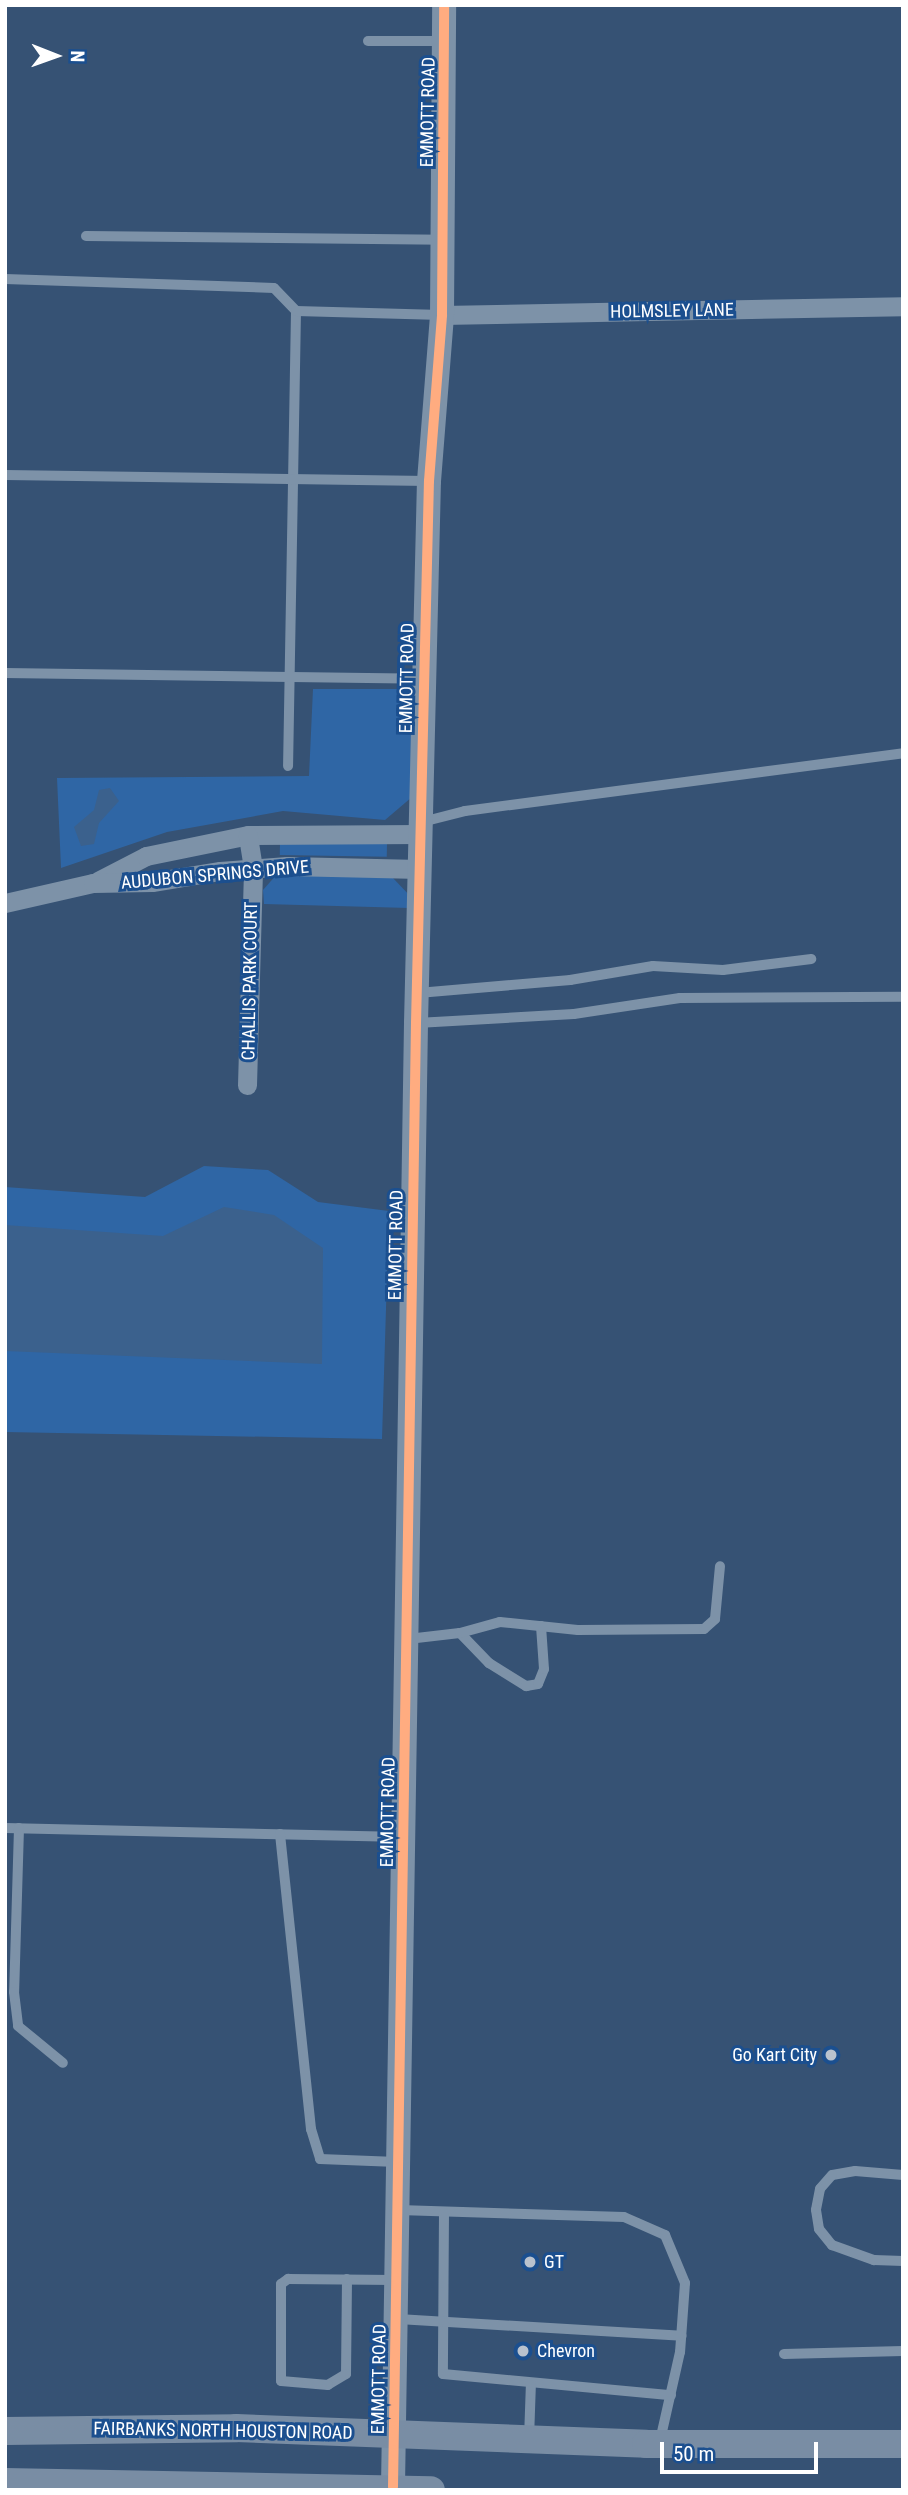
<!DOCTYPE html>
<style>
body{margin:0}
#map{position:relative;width:908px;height:2495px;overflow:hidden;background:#365274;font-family:"Roboto Condensed",sans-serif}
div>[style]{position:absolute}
.green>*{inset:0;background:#2f66a5;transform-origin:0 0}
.water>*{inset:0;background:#3b618d}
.service>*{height:10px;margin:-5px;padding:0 5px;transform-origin:5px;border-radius:5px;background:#7d92a8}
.minor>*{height:19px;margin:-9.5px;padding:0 9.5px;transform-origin:9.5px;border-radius:9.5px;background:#7d92a8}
.tertiary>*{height:24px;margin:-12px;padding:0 12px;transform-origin:12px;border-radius:12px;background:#7d92a8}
.secondary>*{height:28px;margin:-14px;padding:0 14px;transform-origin:14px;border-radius:14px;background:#798da4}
.cycleway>*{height:10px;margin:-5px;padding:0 5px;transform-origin:5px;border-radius:5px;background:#ffac80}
.dots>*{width:19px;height:19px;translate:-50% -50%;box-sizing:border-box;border:4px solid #1b4f8f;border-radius:50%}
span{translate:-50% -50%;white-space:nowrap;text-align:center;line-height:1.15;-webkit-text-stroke:6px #1b4f8f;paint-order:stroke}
.street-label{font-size:18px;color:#fff}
.poi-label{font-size:18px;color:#fff}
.right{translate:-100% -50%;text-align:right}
.left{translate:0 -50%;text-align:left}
.frame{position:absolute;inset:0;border:7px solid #fff;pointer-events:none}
.north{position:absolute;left:21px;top:21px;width:70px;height:70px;-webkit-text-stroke:5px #1b4f8f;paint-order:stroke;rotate:91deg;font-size:19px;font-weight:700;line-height:28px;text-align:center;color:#fff}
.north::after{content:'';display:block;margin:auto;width:24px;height:32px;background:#fff;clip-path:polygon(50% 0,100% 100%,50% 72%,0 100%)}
.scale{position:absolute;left:660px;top:2442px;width:158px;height:32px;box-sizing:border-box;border:4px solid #fff;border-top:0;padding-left:9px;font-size:21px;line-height:24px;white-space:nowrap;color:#fff;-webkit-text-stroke:5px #1b4f8f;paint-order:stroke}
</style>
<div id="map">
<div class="green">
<i style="clip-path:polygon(313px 689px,400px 689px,424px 712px,412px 797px,385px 820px,283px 811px,167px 832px,61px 868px,57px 778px,309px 776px)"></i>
<i style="left:280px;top:842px;width:107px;height:13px;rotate:1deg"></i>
<i style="clip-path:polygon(278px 873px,392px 877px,413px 899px,409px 908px,264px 904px,263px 890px)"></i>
<i style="clip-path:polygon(204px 1166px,268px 1170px,318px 1202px,389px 1211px,382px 1439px,5px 1432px,5px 1187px,145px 1197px)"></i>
</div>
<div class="water">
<i style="clip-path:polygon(110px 788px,119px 801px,99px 823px,94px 844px,81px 846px,74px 827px,94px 810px,99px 790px)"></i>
<i style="clip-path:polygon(224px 1207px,274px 1215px,323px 1248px,322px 1364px,5px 1351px,5px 1225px,163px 1236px)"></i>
</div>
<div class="service">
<i style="left:368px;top:41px;width:75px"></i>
<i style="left:86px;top:236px;width:357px;rotate:0.6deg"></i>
<i style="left:5px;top:279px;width:269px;rotate:1.9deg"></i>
<i style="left:274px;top:288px;width:32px;rotate:46deg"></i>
<i style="left:296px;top:311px;width:455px;rotate:91deg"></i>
<i style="left:296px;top:311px;width:146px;rotate:1.6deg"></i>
<i style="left:5px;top:475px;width:423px;rotate:0.8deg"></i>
<i style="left:5px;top:673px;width:419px;rotate:0.8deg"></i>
<i style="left:422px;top:822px;width:44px;rotate:-14.3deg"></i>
<i style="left:465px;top:811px;width:442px;rotate:-7.5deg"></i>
<i style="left:418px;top:993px;width:153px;rotate:-4.9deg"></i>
<i style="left:570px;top:980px;width:84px;rotate:-9.6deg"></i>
<i style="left:653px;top:966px;width:70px;rotate:3.3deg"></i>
<i style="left:723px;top:970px;width:89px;rotate:-7.1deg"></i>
<i style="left:417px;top:1023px;width:157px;rotate:-3.3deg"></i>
<i style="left:574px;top:1014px;width:107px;rotate:-8.6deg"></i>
<i style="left:680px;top:998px;width:223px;rotate:-0.3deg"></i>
<i style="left:460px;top:1633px;width:42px;rotate:46deg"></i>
<i style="left:489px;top:1663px;width:44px;rotate:31.9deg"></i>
<i style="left:526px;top:1686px;width:12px;rotate:-9deg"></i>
<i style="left:538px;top:1684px;width:16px;rotate:-68deg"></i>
<i style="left:544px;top:1669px;width:43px;rotate:-94deg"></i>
<i style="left:408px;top:1639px;width:52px;rotate:-6.6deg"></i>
<i style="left:460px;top:1633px;width:41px;rotate:-15.4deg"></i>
<i style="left:500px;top:1622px;width:78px;rotate:5.9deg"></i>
<i style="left:578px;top:1630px;width:126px;rotate:-0.5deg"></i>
<i style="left:704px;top:1629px;width:15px;rotate:-42deg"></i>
<i style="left:715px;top:1619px;width:53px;rotate:-84.6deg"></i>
<i style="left:5px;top:1828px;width:399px;rotate:1.3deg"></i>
<i style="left:19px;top:1828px;width:164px;rotate:91.7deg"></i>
<i style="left:14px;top:1992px;width:34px;rotate:83deg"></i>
<i style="left:18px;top:2026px;width:58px;rotate:39.4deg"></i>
<i style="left:280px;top:1834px;width:297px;rotate:84deg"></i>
<i style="left:311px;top:2129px;width:31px;rotate:73deg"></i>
<i style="left:320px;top:2159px;width:77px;rotate:2.2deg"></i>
<i style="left:903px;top:2175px;width:48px;rotate:-175.2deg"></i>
<i style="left:855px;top:2171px;width:23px;rotate:170deg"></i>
<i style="left:832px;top:2175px;width:18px;rotate:131deg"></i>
<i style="left:820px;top:2189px;width:21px;rotate:101deg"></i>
<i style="left:816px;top:2210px;width:19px;rotate:81deg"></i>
<i style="left:819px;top:2229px;width:21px;rotate:51deg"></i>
<i style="left:832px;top:2245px;width:45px;rotate:19.7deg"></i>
<i style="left:874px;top:2260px;width:29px;rotate:2deg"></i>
<i style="left:399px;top:2210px;width:225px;rotate:1.8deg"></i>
<i style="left:624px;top:2217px;width:45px;rotate:23.7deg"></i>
<i style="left:665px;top:2235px;width:52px;rotate:67.4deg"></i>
<i style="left:685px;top:2283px;width:69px;rotate:94.1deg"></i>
<i style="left:680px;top:2352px;width:91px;rotate:102.7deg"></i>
<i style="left:444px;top:2213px;width:161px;rotate:90.4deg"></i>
<i style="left:443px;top:2374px;width:229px;rotate:5.3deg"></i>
<i style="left:347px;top:2279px;width:95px;rotate:90.6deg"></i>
<i style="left:346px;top:2374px;width:21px;rotate:149deg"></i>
<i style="left:328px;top:2385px;width:47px;rotate:-175.1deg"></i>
<i style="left:281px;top:2381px;width:97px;rotate:-90deg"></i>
<i style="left:281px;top:2284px;width:9px;rotate:-36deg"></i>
<i style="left:288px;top:2279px;width:106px;rotate:0.5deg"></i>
<i style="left:398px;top:2319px;width:284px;rotate:3.4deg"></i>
<i style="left:784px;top:2354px;width:119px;rotate:-1.4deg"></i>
<i style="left:529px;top:2439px;width:56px;rotate:-88deg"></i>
</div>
<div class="minor">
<i style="left:442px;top:315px;width:461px;rotate:-1.1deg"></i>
<i style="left:98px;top:881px;width:54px;rotate:-27.5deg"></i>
<i style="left:146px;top:856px;width:104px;rotate:-11.6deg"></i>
<i style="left:248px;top:835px;width:173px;rotate:-0.3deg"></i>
<i style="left:5px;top:903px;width:90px;rotate:-12.8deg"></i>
<i style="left:93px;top:883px;width:59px;rotate:-1deg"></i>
<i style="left:152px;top:882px;width:69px;rotate:-9.2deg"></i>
<i style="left:220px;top:871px;width:67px;rotate:-4.3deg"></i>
<i style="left:287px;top:866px;width:133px;rotate:1.3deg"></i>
<i style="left:247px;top:1085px;width:217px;rotate:-88.4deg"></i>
<i style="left:253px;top:868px;width:33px;rotate:-99deg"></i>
</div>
<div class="tertiary">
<i style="left:393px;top:2487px;width:1464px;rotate:-89.1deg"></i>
<i style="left:416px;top:1023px;width:542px;rotate:-88.63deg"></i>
<i style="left:429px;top:481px;width:167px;rotate:-85.5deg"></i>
<i style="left:442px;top:315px;width:310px;rotate:-89.6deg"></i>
</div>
<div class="secondary">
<i style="left:5px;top:2431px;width:231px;rotate:-0.7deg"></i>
<i style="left:236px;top:2428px;width:410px;rotate:2.2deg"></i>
<i style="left:646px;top:2444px;width:257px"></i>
<i style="left:5px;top:2482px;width:426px;rotate:1.1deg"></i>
</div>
<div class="cycleway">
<i style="left:393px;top:2487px;width:1464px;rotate:-89.1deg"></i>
<i style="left:416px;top:1023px;width:542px;rotate:-88.63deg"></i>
<i style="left:429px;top:481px;width:167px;rotate:-85.5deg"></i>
<i style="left:442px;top:315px;width:310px;rotate:-89.6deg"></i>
</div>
<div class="dots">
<i style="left:831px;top:2055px;background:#b9c2ce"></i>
<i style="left:530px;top:2262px;background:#b9c2ce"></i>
<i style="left:523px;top:2351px;background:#b9c2ce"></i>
</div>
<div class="street-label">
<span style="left:428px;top:112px;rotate:-89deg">EMMOTT ROAD</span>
<span style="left:672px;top:311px;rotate:-1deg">HOLMSLEY LANE</span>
<span style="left:407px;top:678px;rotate:-89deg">EMMOTT ROAD</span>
<span style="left:215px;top:875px;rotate:-5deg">AUDUBON SPRINGS DRIVE</span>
<span style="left:250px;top:981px;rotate:-89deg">CHALLIS PARK COURT</span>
<span style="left:396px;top:1245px;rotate:-89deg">EMMOTT ROAD</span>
<span style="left:388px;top:1812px;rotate:-89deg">EMMOTT ROAD</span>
<span style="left:379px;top:2379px;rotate:-89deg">EMMOTT ROAD</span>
<span style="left:223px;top:2431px;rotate:1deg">FAIRBANKS NORTH HOUSTON ROAD</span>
</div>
<div class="poi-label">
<span class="right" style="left:817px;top:2055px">Go Kart City</span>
<span class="left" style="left:544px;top:2262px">GT</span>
<span class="left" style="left:537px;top:2351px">Chevron</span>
</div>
<div class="frame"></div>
<div class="north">N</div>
<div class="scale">50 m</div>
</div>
